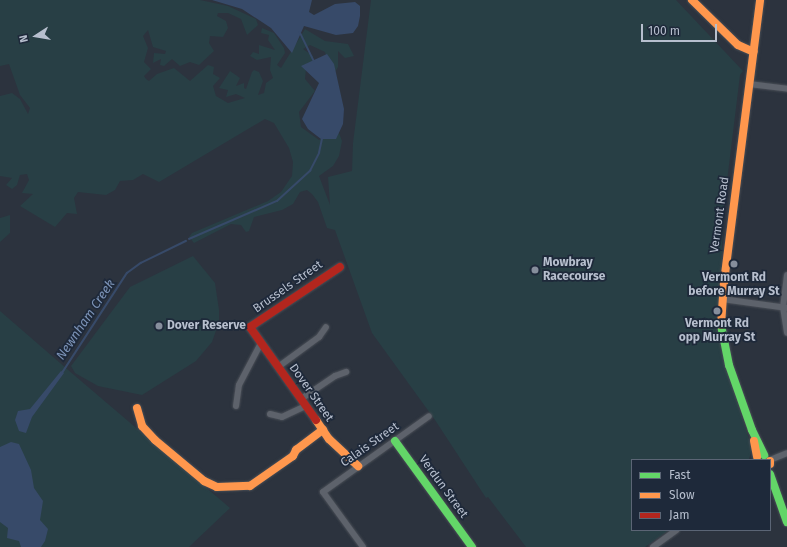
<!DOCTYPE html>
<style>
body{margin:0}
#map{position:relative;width:787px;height:547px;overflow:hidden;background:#2c333e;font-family:"Fira Sans",sans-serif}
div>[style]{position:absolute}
.green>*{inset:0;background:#283f45}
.water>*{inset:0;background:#374a69}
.stream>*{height:1.5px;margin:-0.75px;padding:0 0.75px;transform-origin:0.75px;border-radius:0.75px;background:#374a69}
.roads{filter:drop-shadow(0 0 1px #494e56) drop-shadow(0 0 1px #494e56)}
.street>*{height:6px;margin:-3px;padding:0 3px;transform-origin:3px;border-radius:3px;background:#5d626b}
.fast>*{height:8px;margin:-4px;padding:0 4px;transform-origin:4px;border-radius:4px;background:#63d668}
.slow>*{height:8px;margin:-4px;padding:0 4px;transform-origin:4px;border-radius:4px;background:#ff974d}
.jam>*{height:8px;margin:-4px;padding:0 4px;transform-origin:4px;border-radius:4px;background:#b3261e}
.dots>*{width:11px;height:11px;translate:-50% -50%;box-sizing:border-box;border:2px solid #1e293a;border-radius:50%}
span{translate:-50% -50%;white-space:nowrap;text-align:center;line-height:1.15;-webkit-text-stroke:3.5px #1e293a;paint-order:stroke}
.street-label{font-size:12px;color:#b7bfce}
.poi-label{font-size:12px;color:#b7bfce;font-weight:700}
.left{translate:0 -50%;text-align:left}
.water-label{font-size:13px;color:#7c93b7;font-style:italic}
.legend{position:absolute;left:631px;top:459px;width:140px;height:72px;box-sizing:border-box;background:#1e293a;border:1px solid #5b6575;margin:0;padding:5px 7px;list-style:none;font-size:12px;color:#b7bfce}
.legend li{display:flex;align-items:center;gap:8px;height:20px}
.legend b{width:20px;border:1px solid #5b6575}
.north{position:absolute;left:16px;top:16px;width:40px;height:40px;-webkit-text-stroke:3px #1e293a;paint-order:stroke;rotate:258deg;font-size:11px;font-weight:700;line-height:16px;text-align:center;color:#b7bfce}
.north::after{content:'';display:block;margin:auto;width:14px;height:18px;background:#b7bfce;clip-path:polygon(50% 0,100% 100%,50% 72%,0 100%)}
.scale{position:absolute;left:641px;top:24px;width:76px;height:18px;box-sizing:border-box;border:2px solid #b7bfce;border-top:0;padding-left:5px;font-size:12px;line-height:14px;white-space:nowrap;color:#b7bfce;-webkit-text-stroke:3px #1e293a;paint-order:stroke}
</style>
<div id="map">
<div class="green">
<i style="clip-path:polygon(0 0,200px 0,228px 6px,256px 19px,258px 25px,247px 35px,241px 19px,228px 13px,218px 13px,217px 16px,226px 21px,228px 28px,223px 37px,210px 36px,209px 43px,214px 51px,199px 65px,190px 62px,180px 66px,172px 59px,164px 66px,160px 65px,161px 59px,153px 63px,154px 53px,165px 54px,166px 51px,153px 47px,148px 30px,143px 36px,148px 48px,144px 62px,151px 69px,144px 76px,146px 79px,149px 81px,157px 74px,174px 68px,190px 81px,208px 65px,214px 67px,213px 74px,220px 78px,213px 86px,216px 96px,228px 103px,245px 98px,236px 94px,226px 97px,228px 90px,219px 88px,230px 71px,240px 78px,236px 86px,244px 83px,244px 88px,246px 89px,252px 72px,254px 70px,259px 72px,263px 81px,258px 95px,264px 93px,266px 83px,273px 78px,270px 70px,271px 57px,257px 60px,250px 56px,253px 52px,259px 54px,259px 45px,275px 50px,268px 40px,269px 35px,261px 33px,262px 28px,274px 33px,284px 48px,285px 53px,277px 65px,281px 68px,305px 29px,325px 41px,348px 44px,354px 56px,345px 58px,338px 51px,338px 67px,335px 72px,330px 70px,325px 52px,310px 45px,303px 49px,313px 56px,312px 64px,306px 69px,305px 79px,315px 91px,299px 112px,301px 127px,319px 140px,330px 133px,339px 133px,342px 141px,339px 156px,333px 166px,319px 176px,330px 205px,328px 177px,352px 171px,353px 143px,371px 0,676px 0,743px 71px,740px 75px,723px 214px,720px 331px,730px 379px,752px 449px,749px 459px,632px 460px,632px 530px,669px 530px,645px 547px,526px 547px,488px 497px,486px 498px,435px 420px,372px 333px,335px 230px,327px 228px,318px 202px,312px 194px,307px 190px,300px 192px,293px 204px,282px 210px,254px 217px,249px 231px,246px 232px,241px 225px,231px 224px,194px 243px,189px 237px,192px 233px,268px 201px,281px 192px,292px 176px,293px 162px,289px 148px,274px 123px,265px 119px,159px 182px,143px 174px,133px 180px,120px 181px,115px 190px,106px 195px,78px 192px,74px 198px,77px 214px,67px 213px,55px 227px,20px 206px,33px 194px,22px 193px,29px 180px,27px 174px,20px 175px,17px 185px,12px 189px,6px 185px,12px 178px,0 176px,0 96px,12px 93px,20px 99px,28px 114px,30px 108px,20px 95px,9px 64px,0 66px)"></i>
<i style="clip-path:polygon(10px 215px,10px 233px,0 242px,0 218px)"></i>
<i style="clip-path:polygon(193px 256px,215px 283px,219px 310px,219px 322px,212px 342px,196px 361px,142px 395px,98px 386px,75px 373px,71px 366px,130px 287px)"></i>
<i style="clip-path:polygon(0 311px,67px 369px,230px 508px,189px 547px,0 547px)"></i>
</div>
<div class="water">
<i style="clip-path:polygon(212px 0,312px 0,309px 12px,314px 15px,335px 4px,355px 2px,360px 6px,360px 16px,358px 26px,353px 33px,336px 35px,304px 26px,292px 53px,271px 28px,242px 9px)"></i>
<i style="clip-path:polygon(327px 54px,334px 64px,344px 109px,343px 124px,336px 139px,321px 139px,308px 129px,302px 119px,319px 83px,301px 66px)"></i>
<i style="clip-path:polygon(61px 371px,64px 373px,32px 417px,26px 433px,19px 431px,15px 420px,18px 411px,30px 409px)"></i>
<i style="clip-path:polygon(11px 442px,19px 444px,31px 470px,34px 488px,43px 501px,40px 520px,48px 529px,45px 541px,41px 547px,21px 547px,19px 541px,7px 538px,8px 528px,0 522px,0 447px)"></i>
</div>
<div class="stream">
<i style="left:300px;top:32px;width:32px;rotate:64deg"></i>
<i style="left:189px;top:239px;width:96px;rotate:-23.4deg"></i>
<i style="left:277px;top:201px;width:45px;rotate:-42.3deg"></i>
<i style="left:310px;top:171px;width:20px;rotate:-63deg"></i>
<i style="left:319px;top:153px;width:14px;rotate:-78deg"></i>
<i style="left:62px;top:373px;width:119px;rotate:-57deg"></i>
<i style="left:127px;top:273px;width:17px;rotate:-36deg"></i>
<i style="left:141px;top:263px;width:50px;rotate:-26.1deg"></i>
</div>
<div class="roads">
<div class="street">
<i style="left:749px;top:84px;width:38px;rotate:7deg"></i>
<i style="left:787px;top:275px;width:32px;rotate:97deg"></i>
<i style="left:783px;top:307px;width:26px;rotate:81deg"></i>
<i style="left:722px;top:299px;width:66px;rotate:7.9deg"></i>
<i style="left:278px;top:367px;width:51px;rotate:-36.2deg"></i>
<i style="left:319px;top:337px;width:12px;rotate:-55deg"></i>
<i style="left:301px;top:399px;width:41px;rotate:-34.1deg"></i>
<i style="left:335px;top:376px;width:12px;rotate:-20deg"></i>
<i style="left:236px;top:406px;width:21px;rotate:-82deg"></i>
<i style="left:239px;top:385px;width:47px;rotate:-62.4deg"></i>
<i style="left:270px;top:414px;width:12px;rotate:14deg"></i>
<i style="left:282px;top:417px;width:26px;rotate:-25deg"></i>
<i style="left:770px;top:460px;width:18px;rotate:-22deg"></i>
<i style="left:363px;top:547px;width:68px;rotate:-126deg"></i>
<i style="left:323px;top:492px;width:130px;rotate:-35.6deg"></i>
<i style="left:653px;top:547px;width:29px;rotate:-36deg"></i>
</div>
<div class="fast">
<i style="left:721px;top:325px;width:41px;rotate:78.7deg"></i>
<i style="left:729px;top:365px;width:69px;rotate:70.5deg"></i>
<i style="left:752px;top:430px;width:28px;rotate:64deg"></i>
<i style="left:395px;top:441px;width:131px;rotate:54deg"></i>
<i style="left:770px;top:474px;width:51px;rotate:70.5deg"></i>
</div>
<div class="slow">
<i style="left:692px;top:0;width:64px;rotate:44.4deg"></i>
<i style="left:738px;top:45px;width:17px;rotate:24deg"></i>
<i style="left:721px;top:325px;width:43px;rotate:-86deg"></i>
<i style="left:724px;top:282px;width:284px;rotate:-82.7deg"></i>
<i style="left:137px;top:408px;width:19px;rotate:74deg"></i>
<i style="left:142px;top:426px;width:19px;rotate:47deg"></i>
<i style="left:155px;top:440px;width:64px;rotate:39.9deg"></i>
<i style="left:204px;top:481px;width:14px;rotate:25deg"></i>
<i style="left:217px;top:487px;width:33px;rotate:-2deg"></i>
<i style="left:250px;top:486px;width:52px;rotate:-34.9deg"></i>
<i style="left:293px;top:456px;width:7px;rotate:-63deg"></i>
<i style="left:296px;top:450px;width:34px;rotate:-37deg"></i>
<i style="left:316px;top:420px;width:23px;rotate:56deg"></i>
<i style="left:329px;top:439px;width:40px;rotate:43deg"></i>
<i style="left:754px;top:441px;width:16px;rotate:79deg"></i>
<i style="left:770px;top:461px;width:3px;rotate:90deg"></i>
</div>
<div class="jam">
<i style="left:316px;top:420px;width:114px;rotate:-125.4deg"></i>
<i style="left:250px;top:327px;width:108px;rotate:-33.7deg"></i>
</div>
</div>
<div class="dots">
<i style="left:734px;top:264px;background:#868e9c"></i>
<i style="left:535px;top:270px;background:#868e9c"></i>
<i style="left:717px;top:311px;background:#868e9c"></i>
<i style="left:159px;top:326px;background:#868e9c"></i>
</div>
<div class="street-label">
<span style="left:720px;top:215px;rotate:-82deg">Vermont Road</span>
<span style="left:288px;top:287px;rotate:-35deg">Brussels Street</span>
<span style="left:311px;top:393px;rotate:55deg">Dover Street</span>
<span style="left:370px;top:445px;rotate:-35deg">Calais Street</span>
<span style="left:443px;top:487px;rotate:54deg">Verdun Street</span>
</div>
<div class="poi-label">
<span class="left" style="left:543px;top:270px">Mowbray<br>Racecourse</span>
<span style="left:734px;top:285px">Vermont Rd<br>before Murray St</span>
<span style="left:717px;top:331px">Vermont Rd<br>opp Murray St</span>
<span class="left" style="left:167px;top:326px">Dover Reserve</span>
</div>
<div class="water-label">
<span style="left:86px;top:320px;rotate:-56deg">Newnham Creek</span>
</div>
<ul class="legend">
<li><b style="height:5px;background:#63d668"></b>Fast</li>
<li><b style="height:5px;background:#ff974d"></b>Slow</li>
<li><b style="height:5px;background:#b3261e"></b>Jam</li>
</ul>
<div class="north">N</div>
<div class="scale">100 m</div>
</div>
